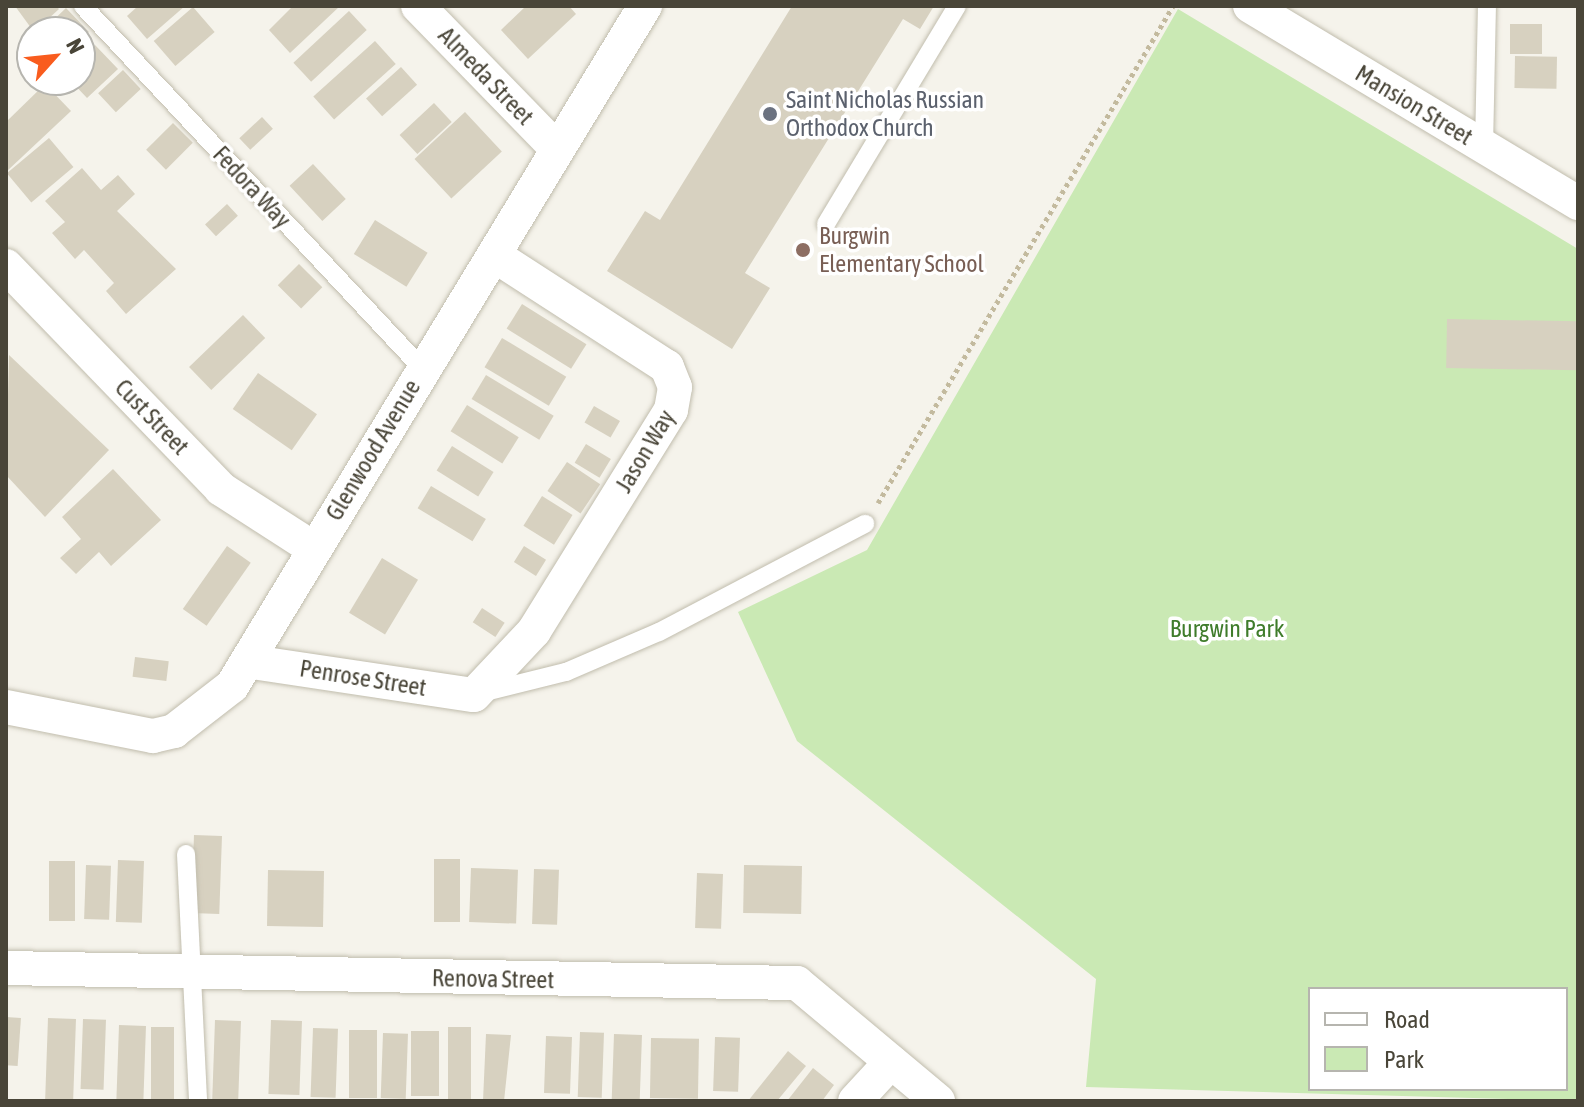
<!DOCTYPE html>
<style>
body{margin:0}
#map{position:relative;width:1584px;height:1107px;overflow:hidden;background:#f5f3eb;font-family:"Asap Condensed",sans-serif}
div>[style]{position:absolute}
.green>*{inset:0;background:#cae9b4}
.building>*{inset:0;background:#d7d1c0;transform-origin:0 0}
.path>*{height:5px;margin-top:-2.5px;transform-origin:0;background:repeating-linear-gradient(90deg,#c3ba9e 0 4px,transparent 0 8px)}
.roads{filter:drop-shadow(0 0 2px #c1bdad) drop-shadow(0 0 2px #c1bdad)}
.lane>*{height:18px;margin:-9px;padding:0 9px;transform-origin:9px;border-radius:9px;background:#fff}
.street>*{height:34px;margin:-17px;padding:0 17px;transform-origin:17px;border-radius:17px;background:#fff}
.dots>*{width:22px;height:22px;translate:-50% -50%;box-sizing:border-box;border:4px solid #fff;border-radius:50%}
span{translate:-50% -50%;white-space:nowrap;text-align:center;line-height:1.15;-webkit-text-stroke:7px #fff;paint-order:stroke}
.street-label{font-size:24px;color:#494538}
.worship-label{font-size:24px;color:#5b616d}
.left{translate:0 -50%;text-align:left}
.education-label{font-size:24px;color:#785e54}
.park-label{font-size:24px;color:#3f7c2b}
.frame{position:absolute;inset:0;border:8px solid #494538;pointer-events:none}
.legend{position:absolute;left:1308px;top:987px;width:260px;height:104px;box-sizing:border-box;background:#fff;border:2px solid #b6b5af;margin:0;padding:10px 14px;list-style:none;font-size:24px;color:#494538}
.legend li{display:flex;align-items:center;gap:16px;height:40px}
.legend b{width:40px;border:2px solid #b6b5af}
.north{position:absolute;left:16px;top:16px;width:80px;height:80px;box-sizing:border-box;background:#fff;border:2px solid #b6b5af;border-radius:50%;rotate:63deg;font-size:22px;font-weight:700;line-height:32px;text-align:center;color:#494538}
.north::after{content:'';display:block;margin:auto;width:28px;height:36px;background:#f95c1e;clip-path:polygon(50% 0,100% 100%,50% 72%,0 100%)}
</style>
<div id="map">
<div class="green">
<i style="clip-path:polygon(evenodd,1178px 9px,1578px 249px,1578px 1101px,1086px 1087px,1096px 979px,797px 741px,738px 612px,867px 550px,1178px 9px,1310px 989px,1566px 989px,1566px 1089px,1310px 1089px,1310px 989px)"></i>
</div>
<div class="building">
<i style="clip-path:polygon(15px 6px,56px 6px,59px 9px,34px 32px)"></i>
<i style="clip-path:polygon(138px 6px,185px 6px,147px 39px,127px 16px)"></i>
<i style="clip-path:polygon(293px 6px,340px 6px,290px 53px,269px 30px)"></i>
<i style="clip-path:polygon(526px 6px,569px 6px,576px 14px,528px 59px,501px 30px)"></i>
<i style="clip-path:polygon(792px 6px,934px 6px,920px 29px,903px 19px,745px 273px,770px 288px,732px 349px,607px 271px,645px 211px,660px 220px)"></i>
<i style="left:193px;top:7px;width:33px;height:52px;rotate:49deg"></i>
<i style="clip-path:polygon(66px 8px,89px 32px,80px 40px,80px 32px,41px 32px)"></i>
<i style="left:349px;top:11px;width:26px;height:76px;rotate:47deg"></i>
<i style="left:1510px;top:24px;width:32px;height:30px"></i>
<i style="left:375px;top:41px;width:31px;height:83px;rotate:48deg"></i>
<i style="clip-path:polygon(95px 45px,118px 69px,87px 98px,70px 80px,80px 80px,80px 60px)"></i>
<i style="left:1515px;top:56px;width:42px;height:32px;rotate:1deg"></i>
<i style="left:401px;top:67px;width:24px;height:47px;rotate:48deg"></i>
<i style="left:123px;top:70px;width:26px;height:34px;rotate:47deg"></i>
<i style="clip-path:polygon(45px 84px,71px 111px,6px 172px,6px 122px)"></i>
<i style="left:434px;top:103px;width:26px;height:47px;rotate:47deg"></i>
<i style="left:465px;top:112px;width:54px;height:69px;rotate:47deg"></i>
<i style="left:262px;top:117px;width:16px;height:31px;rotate:47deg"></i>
<i style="left:173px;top:123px;width:28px;height:38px;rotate:45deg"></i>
<i style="left:49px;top:138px;width:38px;height:55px;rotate:50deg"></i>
<i style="left:313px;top:164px;width:48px;height:32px;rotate:47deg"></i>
<i style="clip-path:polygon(82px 168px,101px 190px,118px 175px,135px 194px,117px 211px,176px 269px,126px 314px,106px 291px,114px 283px,84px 250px,75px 259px,52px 233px,65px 222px,45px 201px)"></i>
<i style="left:227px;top:204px;width:16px;height:30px;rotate:47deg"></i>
<i style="left:375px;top:220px;width:62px;height:40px;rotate:32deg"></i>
<i style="left:299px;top:264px;width:33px;height:30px;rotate:45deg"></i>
<i style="left:522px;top:304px;width:76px;height:29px;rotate:32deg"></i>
<i style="left:243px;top:315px;width:32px;height:75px;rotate:46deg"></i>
<i style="left:1447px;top:319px;width:131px;height:49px;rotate:1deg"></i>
<i style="left:502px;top:338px;width:75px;height:34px;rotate:31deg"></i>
<i style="clip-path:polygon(9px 355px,109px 450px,45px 517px,6px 475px)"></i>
<i style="left:258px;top:373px;width:72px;height:44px;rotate:35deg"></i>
<i style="left:486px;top:375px;width:79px;height:28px;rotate:31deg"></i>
<i style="left:467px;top:405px;width:61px;height:31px;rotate:32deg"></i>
<i style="left:594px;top:406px;width:30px;height:19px;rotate:30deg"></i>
<i style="left:586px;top:444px;width:29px;height:22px;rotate:31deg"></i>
<i style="left:452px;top:446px;width:49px;height:29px;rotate:32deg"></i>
<i style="left:567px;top:462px;width:40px;height:35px;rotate:34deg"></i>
<i style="clip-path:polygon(113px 469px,161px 520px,111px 566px,99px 552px,76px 574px,60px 558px,81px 539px,62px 517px)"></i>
<i style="left:431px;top:486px;width:64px;height:26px;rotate:31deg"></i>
<i style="left:542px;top:496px;width:36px;height:35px;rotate:32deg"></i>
<i style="left:227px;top:546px;width:29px;height:77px;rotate:35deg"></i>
<i style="left:524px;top:546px;width:26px;height:19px;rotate:32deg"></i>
<i style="left:382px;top:558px;width:42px;height:64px;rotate:31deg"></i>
<i style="left:482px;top:608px;width:27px;height:17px;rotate:33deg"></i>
<i style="left:135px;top:657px;width:34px;height:20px;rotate:7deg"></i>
<i style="left:194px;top:835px;width:28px;height:78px;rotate:2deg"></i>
<i style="left:434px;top:859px;width:26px;height:63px"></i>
<i style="left:118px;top:860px;width:26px;height:62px;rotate:2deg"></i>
<i style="left:49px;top:861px;width:26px;height:60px"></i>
<i style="left:86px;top:865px;width:25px;height:54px;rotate:2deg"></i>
<i style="left:744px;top:865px;width:58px;height:48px;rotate:1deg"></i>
<i style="left:471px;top:868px;width:47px;height:54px;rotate:2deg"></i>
<i style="left:534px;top:869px;width:25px;height:55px;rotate:2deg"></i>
<i style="left:268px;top:870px;width:56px;height:56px;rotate:1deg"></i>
<i style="left:697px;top:873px;width:26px;height:55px;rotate:2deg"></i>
<i style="left:6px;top:1017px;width:15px;height:48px;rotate:4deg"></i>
<i style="left:48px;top:1018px;width:28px;height:81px;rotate:2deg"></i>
<i style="left:83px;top:1019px;width:23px;height:70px;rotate:2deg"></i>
<i style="left:215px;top:1020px;width:26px;height:80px;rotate:2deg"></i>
<i style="left:271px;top:1020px;width:31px;height:74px;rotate:2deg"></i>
<i style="left:119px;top:1025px;width:27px;height:75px;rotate:2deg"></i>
<i style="left:151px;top:1027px;width:23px;height:74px"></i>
<i style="left:448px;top:1027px;width:23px;height:74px"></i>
<i style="left:313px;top:1028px;width:25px;height:69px;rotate:2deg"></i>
<i style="left:349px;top:1030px;width:28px;height:68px"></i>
<i style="left:411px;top:1031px;width:28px;height:65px"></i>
<i style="left:580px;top:1032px;width:24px;height:65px;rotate:2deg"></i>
<i style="left:383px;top:1033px;width:25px;height:65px;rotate:2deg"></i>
<i style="clip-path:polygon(486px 1034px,511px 1035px,504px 1101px,483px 1101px)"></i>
<i style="left:614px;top:1034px;width:28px;height:67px;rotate:2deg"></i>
<i style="left:546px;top:1036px;width:26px;height:57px;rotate:2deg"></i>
<i style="left:715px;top:1037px;width:25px;height:54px;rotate:2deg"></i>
<i style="left:651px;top:1038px;width:48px;height:60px;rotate:1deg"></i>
<i style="clip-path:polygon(788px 1051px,806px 1066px,777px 1101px,748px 1101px)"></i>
<i style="clip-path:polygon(813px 1068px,834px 1085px,822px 1101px,787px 1101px)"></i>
</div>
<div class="path">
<i style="left:878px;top:503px;width:578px;rotate:-59.31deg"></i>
</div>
<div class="roads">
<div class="lane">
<i style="left:83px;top:6px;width:496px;rotate:46.9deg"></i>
<i style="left:1484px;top:147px;width:141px;rotate:-88.8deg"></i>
<i style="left:826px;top:224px;width:254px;rotate:-59deg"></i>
<i style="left:481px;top:693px;width:88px;rotate:-13.9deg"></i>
<i style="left:566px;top:672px;width:101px;rotate:-23.3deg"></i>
<i style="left:659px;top:632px;width:233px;rotate:-27.7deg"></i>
<i style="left:186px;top:854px;width:247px;rotate:87.2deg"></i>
</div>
<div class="street">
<i style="left:418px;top:6px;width:195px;rotate:45.8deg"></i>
<i style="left:1250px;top:6px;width:383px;rotate:31deg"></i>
<i style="left:6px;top:266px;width:310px;rotate:46deg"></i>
<i style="left:221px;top:489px;width:109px;rotate:32.7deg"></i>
<i style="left:252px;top:662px;width:224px;rotate:8.5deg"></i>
<i style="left:474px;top:695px;width:88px;rotate:-46.8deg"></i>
<i style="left:534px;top:631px;width:260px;rotate:-58.2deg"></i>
<i style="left:671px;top:410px;width:23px;rotate:-80deg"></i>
<i style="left:675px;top:387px;width:22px;rotate:-112deg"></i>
<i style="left:667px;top:367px;width:206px;rotate:-147.1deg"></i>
<i style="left:6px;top:707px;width:150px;rotate:11.2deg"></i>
<i style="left:153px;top:736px;width:22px;rotate:-13deg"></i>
<i style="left:174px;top:731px;width:73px;rotate:-37.8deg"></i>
<i style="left:232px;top:686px;width:796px;rotate:-58.73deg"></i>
<i style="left:6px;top:968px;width:791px;rotate:1.09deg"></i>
<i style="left:797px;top:983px;width:184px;rotate:39.9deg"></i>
<i style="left:855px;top:1101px;width:53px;rotate:-47.3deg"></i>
</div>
</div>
<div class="dots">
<i style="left:770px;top:114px;background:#6b7280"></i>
<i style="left:803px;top:250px;background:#8d6e63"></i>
</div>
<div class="street-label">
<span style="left:486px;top:76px;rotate:46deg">Almeda Street</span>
<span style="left:1414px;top:105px;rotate:31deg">Mansion Street</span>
<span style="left:252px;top:187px;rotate:47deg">Fedora Way</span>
<span style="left:152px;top:417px;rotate:46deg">Cust Street</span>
<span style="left:373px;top:450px;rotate:-59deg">Glenwood Avenue</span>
<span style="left:645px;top:451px;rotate:-59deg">Jason Way</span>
<span style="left:363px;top:678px;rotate:9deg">Penrose Street</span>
<span style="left:493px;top:979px;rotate:1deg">Renova Street</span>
</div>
<div class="worship-label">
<span class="left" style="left:786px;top:114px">Saint Nicholas Russian<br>Orthodox Church</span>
</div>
<div class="education-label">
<span class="left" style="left:819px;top:250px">Burgwin<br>Elementary School</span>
</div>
<div class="park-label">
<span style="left:1227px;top:629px">Burgwin Park</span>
</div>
<div class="frame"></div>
<ul class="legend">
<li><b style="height:10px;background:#fff"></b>Road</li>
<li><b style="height:22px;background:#cae9b4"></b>Park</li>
</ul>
<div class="north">N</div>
</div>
